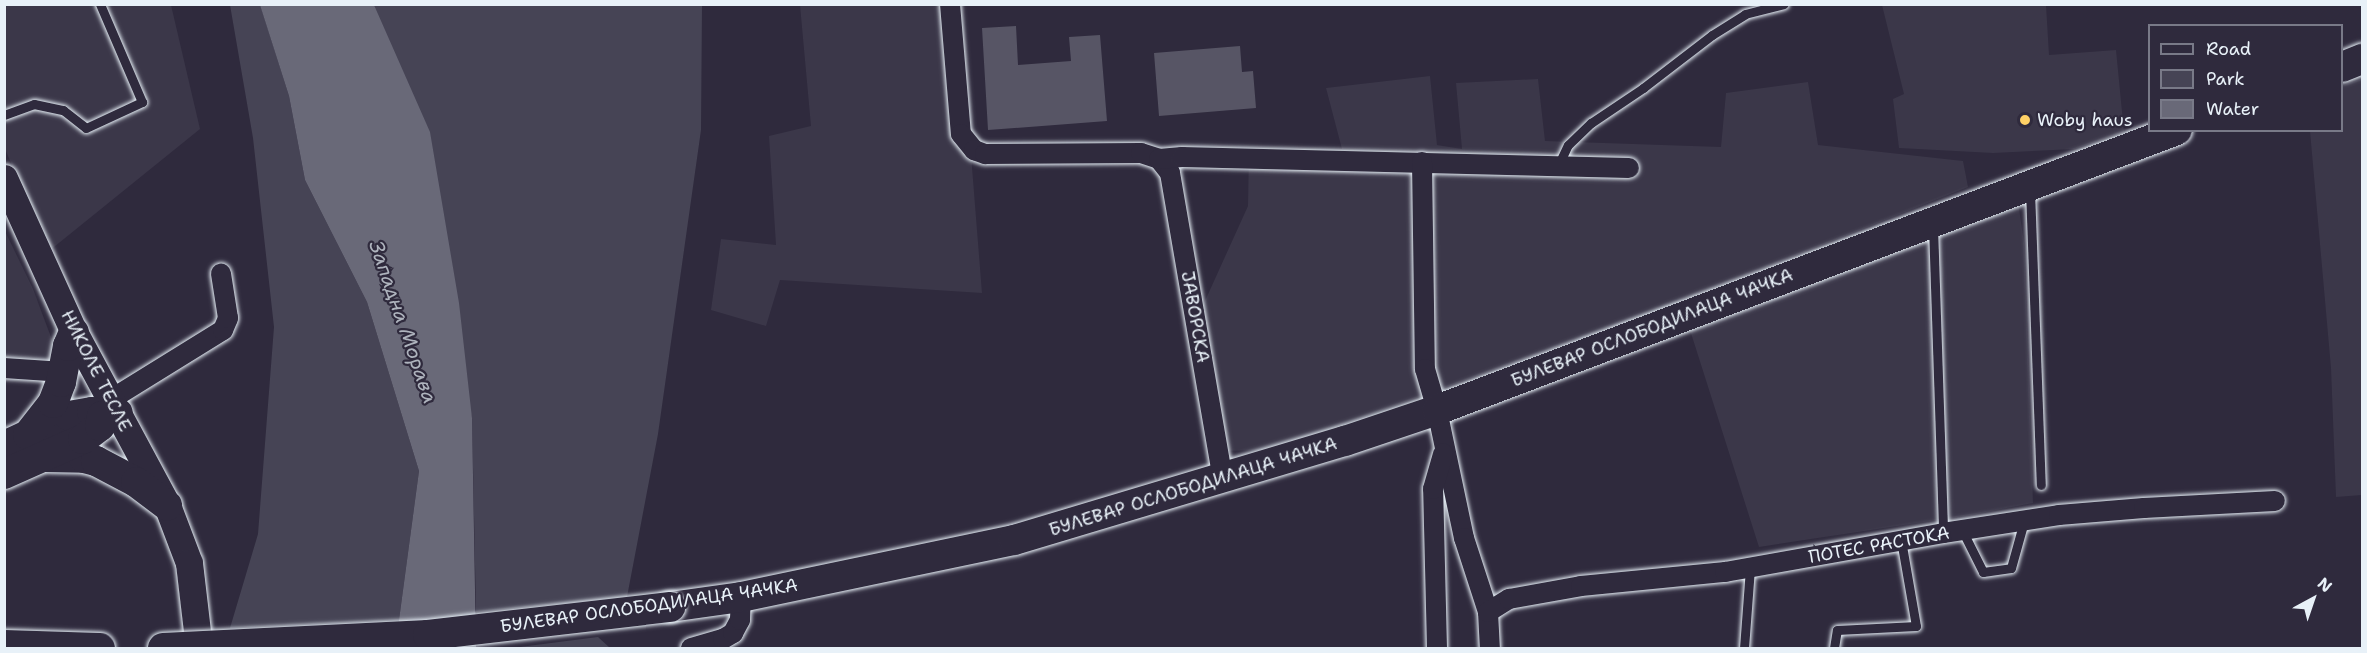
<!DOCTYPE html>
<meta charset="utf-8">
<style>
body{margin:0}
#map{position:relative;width:2367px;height:653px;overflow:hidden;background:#2f2a3d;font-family:"Shantell Sans",sans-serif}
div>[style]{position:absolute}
.built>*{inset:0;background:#3b3749}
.green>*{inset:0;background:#464455}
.water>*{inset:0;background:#696978}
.building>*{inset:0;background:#575565}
.roads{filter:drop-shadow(0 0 2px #e8f1f8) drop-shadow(0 0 2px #e8f1f8)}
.lane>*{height:9px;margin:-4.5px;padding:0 4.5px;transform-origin:4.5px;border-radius:4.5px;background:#2f2a3d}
.street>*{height:20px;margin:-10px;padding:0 10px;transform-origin:10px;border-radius:10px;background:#2f2a3d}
.secondary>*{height:27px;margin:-13.5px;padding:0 13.5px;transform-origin:13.5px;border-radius:13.5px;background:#2f2a3d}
.primary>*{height:30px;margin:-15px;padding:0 15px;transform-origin:15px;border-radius:15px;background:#2f2a3d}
.bridges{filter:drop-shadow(0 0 2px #e8f1f8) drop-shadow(0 0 2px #e8f1f8)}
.primary-bridge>*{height:30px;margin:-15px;padding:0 15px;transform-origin:15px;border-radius:15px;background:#2f2a3d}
.dots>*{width:16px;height:16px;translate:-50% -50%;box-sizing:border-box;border:3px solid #2f2a3d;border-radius:50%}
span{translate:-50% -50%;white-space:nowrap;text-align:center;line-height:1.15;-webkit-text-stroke:4.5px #2f2a3d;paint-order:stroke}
.poi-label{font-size:18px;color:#e8f1f8}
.left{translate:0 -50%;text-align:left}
.street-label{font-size:18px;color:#e8f1f8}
.water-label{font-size:20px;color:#afb4be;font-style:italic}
.frame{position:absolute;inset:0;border:6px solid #e8f1f8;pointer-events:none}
.legend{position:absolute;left:2148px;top:24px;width:195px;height:108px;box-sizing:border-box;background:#2f2a3d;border:2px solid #797a88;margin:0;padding:8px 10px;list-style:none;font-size:18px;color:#e8f1f8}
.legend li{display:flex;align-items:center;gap:12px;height:30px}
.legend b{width:30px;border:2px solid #797a88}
.north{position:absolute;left:2283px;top:569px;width:60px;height:60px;-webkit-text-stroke:4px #2f2a3d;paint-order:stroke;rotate:40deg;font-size:16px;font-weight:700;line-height:24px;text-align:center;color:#e8f1f8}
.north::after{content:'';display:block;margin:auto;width:21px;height:27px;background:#e8f1f8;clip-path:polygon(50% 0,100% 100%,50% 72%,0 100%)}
</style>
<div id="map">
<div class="built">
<i style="clip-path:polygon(4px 5px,171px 5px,200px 129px,49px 251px,5px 149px)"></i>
<i style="clip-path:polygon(800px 5px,940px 5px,950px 124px,970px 142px,982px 293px,780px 280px,766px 326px,711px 310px,721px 239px,776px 245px,769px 136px,811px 126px)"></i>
<i style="clip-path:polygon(1882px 5px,2046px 5px,2049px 55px,2116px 50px,2124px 132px,2074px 149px,1993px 153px,1899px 148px,1893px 99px,1904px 94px)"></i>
<i style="clip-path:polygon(1430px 76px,1437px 145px,1462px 149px,1456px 83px,1538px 79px,1545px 141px,1721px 147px,1726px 93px,1808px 82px,1818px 145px,1963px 161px,1968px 187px,1650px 313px,1272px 450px,1211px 451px,1195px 323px,1248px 206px,1249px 149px,1342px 149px,1326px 88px)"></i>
<i style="clip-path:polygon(2362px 79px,2362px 495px,2336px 497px,2331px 368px,2310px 131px,2342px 130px,2342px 86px)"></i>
<i style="clip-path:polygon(2017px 195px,2024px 243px,2033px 503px,1970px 515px,1759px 547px,1690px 330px,1763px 304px,1861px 260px)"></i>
<i style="clip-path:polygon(4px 229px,33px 289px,64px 372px,5px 368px)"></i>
</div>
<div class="green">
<i style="clip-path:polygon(260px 4px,289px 96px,305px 180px,367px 302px,419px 471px,399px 620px,230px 628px,258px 534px,274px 327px,253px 138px,230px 5px)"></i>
<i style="clip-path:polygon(374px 5px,702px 5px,701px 130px,658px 434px,627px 597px,476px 612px,472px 418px)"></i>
<i style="clip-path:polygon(598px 637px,610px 648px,512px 648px)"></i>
</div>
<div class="water">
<i style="clip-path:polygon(260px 5px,374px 5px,430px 132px,459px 303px,472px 418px,476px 648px,400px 648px,399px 620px,419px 471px,367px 302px,305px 180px,289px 96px)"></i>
</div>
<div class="building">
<i style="clip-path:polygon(1016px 26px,1018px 65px,1071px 61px,1069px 37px,1100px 35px,1107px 121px,988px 130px,982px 28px)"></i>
<i style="clip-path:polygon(1240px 46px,1242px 72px,1253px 71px,1256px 108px,1159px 116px,1154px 53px)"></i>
</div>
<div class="roads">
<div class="lane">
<i style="left:4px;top:115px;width:32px;rotate:-20deg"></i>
<i style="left:34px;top:104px;width:30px;rotate:12deg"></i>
<i style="left:63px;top:110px;width:29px;rotate:38deg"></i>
<i style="left:86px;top:128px;width:62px;rotate:-24.9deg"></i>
<i style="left:142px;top:102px;width:107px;rotate:-113.2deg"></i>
<i style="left:1558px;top:166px;width:23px;rotate:-65deg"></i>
<i style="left:1568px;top:145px;width:32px;rotate:-44deg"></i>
<i style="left:1591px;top:123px;width:63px;rotate:-33.9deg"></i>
<i style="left:1643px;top:88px;width:87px;rotate:-37.5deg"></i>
<i style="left:1712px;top:35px;width:39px;rotate:-32deg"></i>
<i style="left:1745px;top:14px;width:40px;rotate:-14.4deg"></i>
<i style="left:2030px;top:190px;width:295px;rotate:87.9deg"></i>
<i style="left:1933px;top:226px;width:307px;rotate:88.1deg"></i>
<i style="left:1962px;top:530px;width:47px;rotate:63.4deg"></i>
<i style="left:1983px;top:572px;width:28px;rotate:-8deg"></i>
<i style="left:2011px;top:568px;width:49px;rotate:-74.5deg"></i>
<i style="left:1744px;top:648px;width:80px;rotate:-85.7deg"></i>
<i style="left:1834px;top:648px;width:18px;rotate:-81deg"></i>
<i style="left:1837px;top:630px;width:79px;rotate:-2.9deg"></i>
<i style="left:1916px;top:626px;width:87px;rotate:-99.9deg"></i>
</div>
<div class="street">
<i style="left:950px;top:4px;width:130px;rotate:85.2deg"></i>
<i style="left:961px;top:134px;width:21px;rotate:51deg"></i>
<i style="left:974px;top:150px;width:12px;rotate:20deg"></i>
<i style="left:985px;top:154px;width:156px;rotate:-0.4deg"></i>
<i style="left:1141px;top:153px;width:19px;rotate:18deg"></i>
<i style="left:1159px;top:159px;width:18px;rotate:52deg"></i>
<i style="left:1170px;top:173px;width:311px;rotate:80.2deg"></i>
<i style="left:1159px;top:159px;width:23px;rotate:-5deg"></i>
<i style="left:1182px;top:157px;width:447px;rotate:1.4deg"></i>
<i style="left:1422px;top:162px;width:207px;rotate:89.2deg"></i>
<i style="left:1425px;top:369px;width:43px;rotate:73.7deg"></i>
<i style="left:1437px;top:410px;width:131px;rotate:78.1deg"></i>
<i style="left:1464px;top:538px;width:78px;rotate:72deg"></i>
<i style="left:1488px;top:612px;width:36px;rotate:87deg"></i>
<i style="left:4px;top:368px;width:60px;rotate:3.8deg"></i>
<i style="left:110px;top:400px;width:133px;rotate:-31.8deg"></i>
<i style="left:223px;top:330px;width:13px;rotate:-67deg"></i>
<i style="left:228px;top:318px;width:45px;rotate:-99deg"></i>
<i style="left:1488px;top:612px;width:25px;rotate:-32deg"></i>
<i style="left:1509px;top:599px;width:73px;rotate:-10.2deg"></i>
<i style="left:1581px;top:586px;width:145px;rotate:-5.6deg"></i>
<i style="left:1725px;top:572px;width:221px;rotate:-10.1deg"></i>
<i style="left:1943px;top:533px;width:117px;rotate:-8.8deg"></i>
<i style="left:2059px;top:515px;width:85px;rotate:-4.7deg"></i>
<i style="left:2144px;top:508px;width:131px;rotate:-3.1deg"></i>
<i style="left:691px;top:648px;width:33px;rotate:-16deg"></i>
<i style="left:723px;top:639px;width:12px;rotate:-31deg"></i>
<i style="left:733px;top:633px;width:15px;rotate:-62deg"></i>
<i style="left:740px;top:620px;width:23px;rotate:-88deg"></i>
<i style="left:1437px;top:648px;width:159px;rotate:-91.4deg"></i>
<i style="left:1433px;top:489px;width:37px;rotate:-74deg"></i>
</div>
<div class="secondary">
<i style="left:4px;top:178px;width:169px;rotate:65.6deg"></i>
<i style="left:74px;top:332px;width:196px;rotate:61.7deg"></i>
<i style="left:167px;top:505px;width:62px;rotate:69.2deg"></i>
<i style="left:189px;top:563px;width:86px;rotate:83.3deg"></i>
</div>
<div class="primary">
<i style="left:2342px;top:67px;width:22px;rotate:-22deg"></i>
<i style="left:33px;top:433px;width:40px;rotate:-25deg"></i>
<i style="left:69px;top:416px;width:23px;rotate:-10deg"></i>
<i style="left:92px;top:412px;width:11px;rotate:22deg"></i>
<i style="left:102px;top:416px;width:16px;rotate:-11deg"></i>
<i style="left:4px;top:446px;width:26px;rotate:-25deg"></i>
<i style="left:28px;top:435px;width:41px;rotate:-52deg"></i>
<i style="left:53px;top:403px;width:22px;rotate:-69deg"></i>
<i style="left:61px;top:382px;width:37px;rotate:-79deg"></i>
<i style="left:68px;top:346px;width:15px;rotate:-67deg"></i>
<i style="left:45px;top:457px;width:39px;rotate:1deg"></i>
<i style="left:84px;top:458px;width:12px;rotate:14deg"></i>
<i style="left:96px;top:461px;width:45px;rotate:27.7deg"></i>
<i style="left:136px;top:482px;width:39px;rotate:37deg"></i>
<i style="left:4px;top:474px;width:86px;rotate:-23.9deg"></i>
<i style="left:83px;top:439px;width:21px;rotate:-37deg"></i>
<i style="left:100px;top:426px;width:10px;rotate:-79deg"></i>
<i style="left:670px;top:607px;width:72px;rotate:-8deg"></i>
<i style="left:741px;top:597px;width:279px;rotate:-11.8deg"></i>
<i style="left:1014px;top:540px;width:345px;rotate:-16.7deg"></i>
<i style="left:1345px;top:441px;width:97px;rotate:-18.6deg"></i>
<i style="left:1437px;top:410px;width:791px;rotate:-20.73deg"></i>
<i style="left:4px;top:645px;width:96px;rotate:1.8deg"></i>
</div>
</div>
<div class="bridges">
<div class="primary-bridge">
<i style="left:163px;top:648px;width:265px;rotate:-2.8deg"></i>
<i style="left:428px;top:635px;width:244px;rotate:-6.6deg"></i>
</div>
</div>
<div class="dots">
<i style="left:2025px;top:120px;background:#ffd166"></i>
</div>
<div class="poi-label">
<span class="left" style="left:2037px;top:120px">Woby haus</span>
</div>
<div class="street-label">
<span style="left:1195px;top:317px;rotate:80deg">ЈАВОРСКА</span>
<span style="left:1652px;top:328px;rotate:-21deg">БУЛЕВАР ОСЛОБОДИЛАЦА ЧАЧКА</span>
<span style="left:96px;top:371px;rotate:63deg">НИКОЛЕ ТЕСЛЕ</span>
<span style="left:1193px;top:487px;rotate:-17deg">БУЛЕВАР ОСЛОБОДИЛАЦА ЧАЧКА</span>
<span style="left:1879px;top:545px;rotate:-10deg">ПОТЕС РАСТОКА</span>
<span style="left:649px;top:606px;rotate:-8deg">БУЛЕВАР ОСЛОБОДИЛАЦА ЧАЧКА</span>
</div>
<div class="water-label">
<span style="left:403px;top:322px;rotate:71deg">Западна Морава</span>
</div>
<div class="frame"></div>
<ul class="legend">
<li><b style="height:8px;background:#2f2a3d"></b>Road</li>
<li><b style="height:16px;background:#464455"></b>Park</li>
<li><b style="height:16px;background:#696978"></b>Water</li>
</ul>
<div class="north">N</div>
</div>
